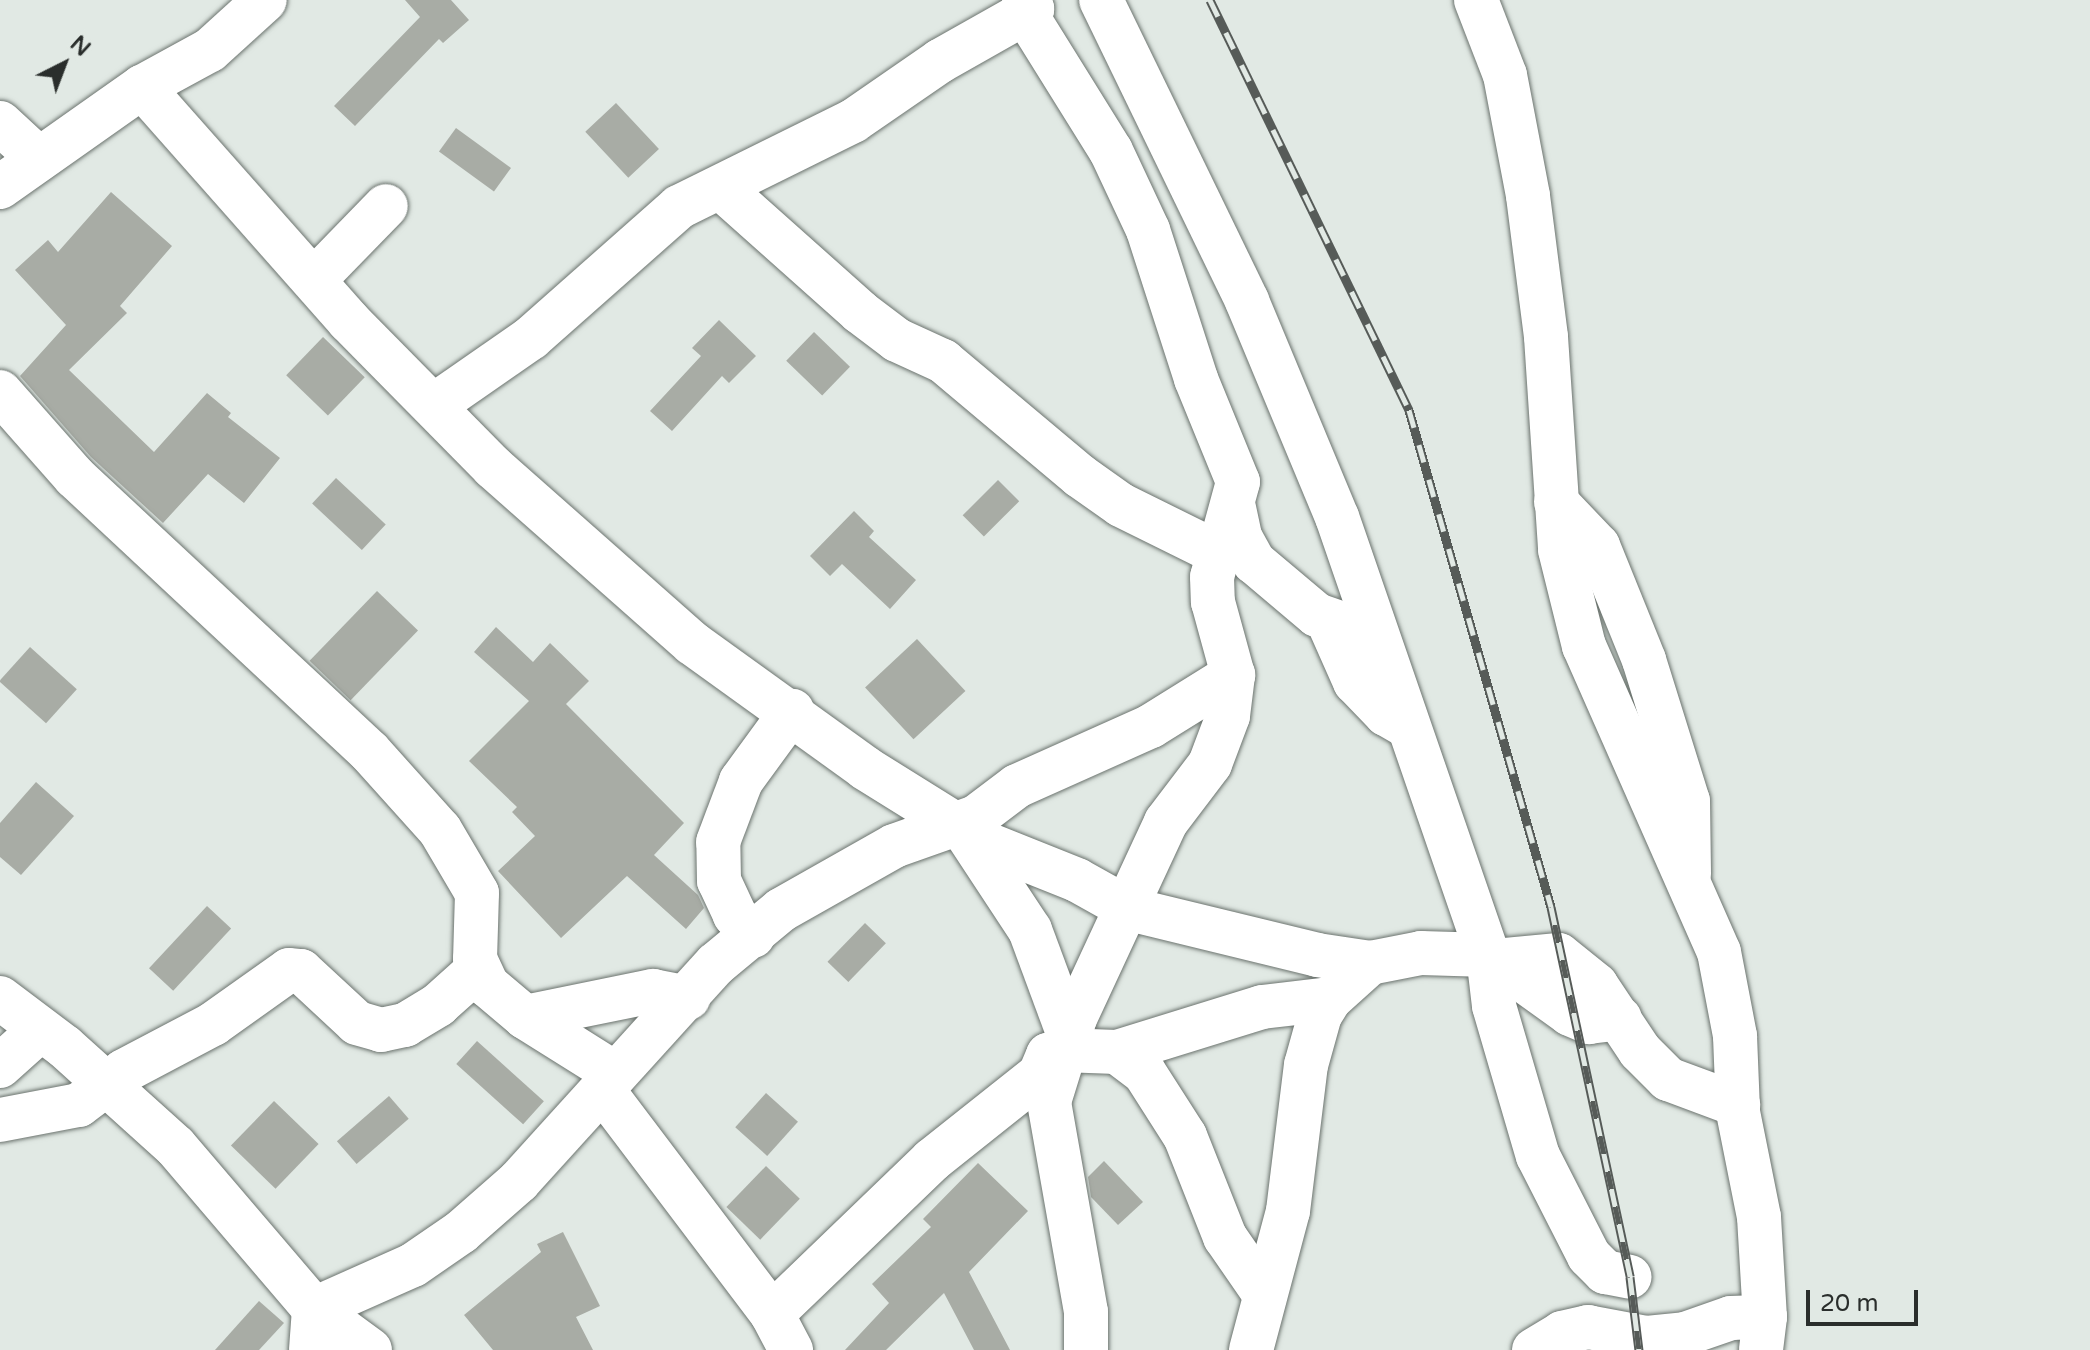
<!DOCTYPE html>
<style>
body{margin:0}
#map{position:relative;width:2090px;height:1350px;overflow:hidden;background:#e1e9e4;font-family:"Varela Round",sans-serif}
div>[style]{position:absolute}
.building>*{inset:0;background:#a8aca5;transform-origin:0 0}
.roads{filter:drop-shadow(0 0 2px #6b736e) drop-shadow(0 0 2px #6b736e)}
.minor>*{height:44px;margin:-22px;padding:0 22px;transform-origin:22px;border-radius:22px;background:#fff}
.rail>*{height:9px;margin-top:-4.5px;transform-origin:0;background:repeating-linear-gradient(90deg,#e1e9e4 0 18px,#565b58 0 36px);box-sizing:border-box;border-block:2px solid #565b58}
span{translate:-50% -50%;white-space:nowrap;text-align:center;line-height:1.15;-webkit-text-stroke:7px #e1e9e4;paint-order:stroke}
.north{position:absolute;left:24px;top:24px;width:80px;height:80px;-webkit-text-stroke:6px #e1e9e4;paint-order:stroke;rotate:42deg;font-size:22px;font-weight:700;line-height:32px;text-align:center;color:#2a2e2c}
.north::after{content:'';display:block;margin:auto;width:28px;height:36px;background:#2a2e2c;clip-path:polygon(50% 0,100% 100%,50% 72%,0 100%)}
.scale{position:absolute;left:1806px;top:1290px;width:112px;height:36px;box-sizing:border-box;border:4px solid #2a2e2c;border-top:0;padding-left:10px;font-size:24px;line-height:28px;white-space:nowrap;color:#2a2e2c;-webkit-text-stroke:6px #e1e9e4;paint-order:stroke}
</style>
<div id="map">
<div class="building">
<i style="clip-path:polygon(405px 0,451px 0,469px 20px,443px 43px,439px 39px,355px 126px,334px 106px,420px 17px)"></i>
<i style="left:616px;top:103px;width:63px;height:42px;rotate:47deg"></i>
<i style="left:456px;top:128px;width:68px;height:29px;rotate:36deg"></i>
<i style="clip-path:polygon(111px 192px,172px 246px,120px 306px,127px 313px,69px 370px,154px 452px,207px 393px,231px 413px,228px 417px,280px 458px,244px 503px,208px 474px,163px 523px,91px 457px,20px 376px,66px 325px,15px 270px,48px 240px,58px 252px)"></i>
<i style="clip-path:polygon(719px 320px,756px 356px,729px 383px,722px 376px,672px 431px,650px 411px,701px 356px,692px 348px)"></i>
<i style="left:814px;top:332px;width:50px;height:40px;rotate:44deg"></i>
<i style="left:323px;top:337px;width:58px;height:53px;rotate:44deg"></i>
<i style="left:336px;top:478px;width:68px;height:35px;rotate:43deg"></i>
<i style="left:998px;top:480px;width:30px;height:50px;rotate:45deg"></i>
<i style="clip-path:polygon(854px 511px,874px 531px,869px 537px,916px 580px,890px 609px,842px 564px,830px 576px,810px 556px)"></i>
<i style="left:377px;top:591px;width:57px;height:97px;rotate:44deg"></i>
<i style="clip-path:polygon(496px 627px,533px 662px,550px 643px,589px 681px,566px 704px,684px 823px,654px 855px,698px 895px,704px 908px,686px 929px,627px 876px,561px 938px,498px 871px,535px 836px,512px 812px,517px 807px,469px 761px,529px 701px,474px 652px)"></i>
<i style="left:917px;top:639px;width:71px;height:71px;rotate:47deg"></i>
<i style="left:30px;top:647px;width:63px;height:46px;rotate:42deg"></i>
<i style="clip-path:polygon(36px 782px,74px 816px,21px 875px,0 857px,0 823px)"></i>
<i style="left:207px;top:906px;width:33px;height:85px;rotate:43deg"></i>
<i style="left:865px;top:923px;width:29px;height:54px;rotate:44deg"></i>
<i style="left:477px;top:1041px;width:90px;height:31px;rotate:42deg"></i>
<i style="left:766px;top:1093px;width:43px;height:46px;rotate:42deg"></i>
<i style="left:389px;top:1096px;width:30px;height:69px;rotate:49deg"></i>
<i style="left:274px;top:1101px;width:62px;height:62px;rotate:44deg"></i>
<i style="clip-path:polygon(1104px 1161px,1143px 1202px,1118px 1225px,1091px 1197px,1088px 1177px)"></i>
<i style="clip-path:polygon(978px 1163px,1028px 1211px,969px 1272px,1010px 1350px,974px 1350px,944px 1293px,886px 1350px,845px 1350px,889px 1303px,872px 1284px,931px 1227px,923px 1219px)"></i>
<i style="left:766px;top:1166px;width:47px;height:57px;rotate:44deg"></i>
<i style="clip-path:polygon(563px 1232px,600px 1306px,576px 1317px,593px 1350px,493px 1350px,464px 1315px,541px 1252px,537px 1244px)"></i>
<i style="clip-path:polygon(259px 1301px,284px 1323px,259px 1350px,215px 1350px)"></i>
</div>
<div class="roads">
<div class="minor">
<i style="left:1024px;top:0;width:12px;rotate:48deg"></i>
<i style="left:1032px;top:9px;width:12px;rotate:99deg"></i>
<i style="left:1030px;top:21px;width:153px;rotate:58.1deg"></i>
<i style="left:1111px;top:151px;width:87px;rotate:64.9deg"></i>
<i style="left:1148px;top:230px;width:157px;rotate:72.1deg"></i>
<i style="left:1196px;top:379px;width:111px;rotate:67.8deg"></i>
<i style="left:1238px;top:482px;width:98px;rotate:105.3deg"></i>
<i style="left:1212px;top:577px;width:25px;rotate:88deg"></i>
<i style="left:1213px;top:602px;width:76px;rotate:74.7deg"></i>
<i style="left:1233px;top:675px;width:41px;rotate:97deg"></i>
<i style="left:1228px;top:716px;width:51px;rotate:110.6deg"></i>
<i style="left:1210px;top:764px;width:73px;rotate:127.2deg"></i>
<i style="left:1166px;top:822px;width:216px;rotate:114.9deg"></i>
<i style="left:1075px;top:1018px;width:88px;rotate:107.2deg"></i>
<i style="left:1049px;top:1102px;width:213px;rotate:80deg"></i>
<i style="left:1086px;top:1312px;width:38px;rotate:90deg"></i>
<i style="left:1101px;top:0;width:335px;rotate:64.1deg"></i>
<i style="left:1247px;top:301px;width:234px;rotate:67.4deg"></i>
<i style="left:1337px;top:517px;width:463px;rotate:71deg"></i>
<i style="left:1488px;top:955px;width:51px;rotate:83.3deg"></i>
<i style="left:1494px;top:1006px;width:156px;rotate:73.7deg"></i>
<i style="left:1538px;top:1156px;width:112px;rotate:63deg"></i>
<i style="left:1589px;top:1256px;width:23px;rotate:45deg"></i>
<i style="left:1605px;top:1272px;width:25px;rotate:11deg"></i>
<i style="left:1476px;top:0;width:80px;rotate:68.9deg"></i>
<i style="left:1505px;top:75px;width:123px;rotate:79.2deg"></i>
<i style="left:1528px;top:196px;width:142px;rotate:82.7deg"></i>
<i style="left:1546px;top:337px;width:213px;rotate:86.2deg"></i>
<i style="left:1560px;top:550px;width:99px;rotate:76deg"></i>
<i style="left:1584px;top:646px;width:334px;rotate:66.2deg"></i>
<i style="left:1719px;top:952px;width:86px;rotate:79.2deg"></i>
<i style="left:1735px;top:1036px;width:76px;rotate:87.7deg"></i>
<i style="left:1738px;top:1112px;width:107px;rotate:78.7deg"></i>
<i style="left:1759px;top:1217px;width:100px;rotate:86.6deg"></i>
<i style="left:1765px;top:1317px;width:33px;rotate:97deg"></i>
<i style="left:142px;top:87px;width:312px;rotate:48.5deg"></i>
<i style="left:349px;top:321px;width:205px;rotate:45.4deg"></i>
<i style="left:493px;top:467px;width:266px;rotate:41.5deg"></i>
<i style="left:692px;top:643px;width:213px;rotate:35.8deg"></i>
<i style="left:865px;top:768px;width:144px;rotate:31.9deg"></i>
<i style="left:987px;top:844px;width:97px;rotate:21.8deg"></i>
<i style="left:1077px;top:880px;width:60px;rotate:29.1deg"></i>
<i style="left:1129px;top:909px;width:194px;rotate:13.7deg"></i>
<i style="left:1317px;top:955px;width:54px;rotate:8.6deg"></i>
<i style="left:1370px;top:963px;width:52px;rotate:-11.1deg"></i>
<i style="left:1421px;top:953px;width:67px;rotate:1.7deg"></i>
<i style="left:1488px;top:955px;width:101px;rotate:35.7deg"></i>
<i style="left:1570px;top:1014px;width:21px;rotate:23deg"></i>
<i style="left:1589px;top:1022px;width:31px;rotate:-7deg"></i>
<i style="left:0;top:123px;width:53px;rotate:42.7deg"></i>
<i style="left:0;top:187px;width:174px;rotate:-35.2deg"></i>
<i style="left:142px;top:87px;width:77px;rotate:-28.6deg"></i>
<i style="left:210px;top:50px;width:74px;rotate:-42.3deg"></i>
<i style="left:721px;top:188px;width:186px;rotate:41.7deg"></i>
<i style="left:860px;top:312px;width:46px;rotate:37.1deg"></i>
<i style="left:897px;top:340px;width:51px;rotate:24.5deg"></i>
<i style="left:943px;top:361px;width:179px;rotate:40deg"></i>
<i style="left:1080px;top:476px;width:50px;rotate:35.3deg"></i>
<i style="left:1121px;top:505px;width:106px;rotate:26.3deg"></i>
<i style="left:314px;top:280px;width:103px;rotate:-45.8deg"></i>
<i style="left:0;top:392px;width:113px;rotate:48.6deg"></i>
<i style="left:75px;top:477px;width:402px;rotate:43deg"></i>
<i style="left:369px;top:751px;width:106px;rotate:48.1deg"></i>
<i style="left:440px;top:830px;width:73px;rotate:59.6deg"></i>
<i style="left:477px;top:893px;width:66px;rotate:91.7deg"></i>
<i style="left:475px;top:959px;width:29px;rotate:65deg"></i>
<i style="left:487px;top:985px;width:50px;rotate:40.1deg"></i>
<i style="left:525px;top:1017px;width:107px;rotate:32.1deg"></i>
<i style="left:436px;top:404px;width:116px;rotate:-34.8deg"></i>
<i style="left:531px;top:338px;width:198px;rotate:-41.5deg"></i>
<i style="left:679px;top:207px;width:194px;rotate:-26.3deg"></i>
<i style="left:853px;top:121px;width:106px;rotate:-34.6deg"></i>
<i style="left:940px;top:61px;width:106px;rotate:-29.5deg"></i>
<i style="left:1556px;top:502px;width:61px;rotate:46.3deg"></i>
<i style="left:1598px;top:546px;width:123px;rotate:68deg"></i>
<i style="left:1644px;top:660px;width:148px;rotate:72.7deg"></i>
<i style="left:1688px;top:801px;width:73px;rotate:89.2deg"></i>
<i style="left:1234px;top:508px;width:30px;rotate:78deg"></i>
<i style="left:1240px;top:537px;width:29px;rotate:61deg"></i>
<i style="left:1254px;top:562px;width:82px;rotate:40.1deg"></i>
<i style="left:1317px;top:615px;width:60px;rotate:19.3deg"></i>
<i style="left:1328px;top:621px;width:67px;rotate:66.1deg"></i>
<i style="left:1355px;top:682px;width:45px;rotate:45.9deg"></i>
<i style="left:1386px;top:714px;width:22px;rotate:30deg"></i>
<i style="left:966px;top:833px;width:116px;rotate:56.6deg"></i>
<i style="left:1030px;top:930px;width:118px;rotate:69.7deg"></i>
<i style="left:753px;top:936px;width:28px;rotate:-131deg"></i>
<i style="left:735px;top:915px;width:38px;rotate:-115deg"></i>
<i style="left:719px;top:881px;width:39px;rotate:-91deg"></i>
<i style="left:718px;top:842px;width:65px;rotate:-69.3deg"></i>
<i style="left:741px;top:781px;width:87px;rotate:-53.9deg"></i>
<i style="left:1495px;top:961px;width:64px;rotate:-5.4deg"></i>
<i style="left:1559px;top:955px;width:48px;rotate:39deg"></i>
<i style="left:1596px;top:985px;width:79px;rotate:56.3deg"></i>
<i style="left:1640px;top:1051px;width:40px;rotate:45deg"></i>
<i style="left:1668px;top:1079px;width:75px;rotate:20.4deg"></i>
<i style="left:0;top:998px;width:81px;rotate:37deg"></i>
<i style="left:65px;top:1047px;width:148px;rotate:42deg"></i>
<i style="left:175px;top:1146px;width:214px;rotate:49.5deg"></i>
<i style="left:314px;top:1309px;width:41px;rotate:94.2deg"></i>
<i style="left:525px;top:1017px;width:131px;rotate:-11.5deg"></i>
<i style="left:653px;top:991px;width:36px;rotate:11deg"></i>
<i style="left:1117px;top:1052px;width:152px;rotate:-17.2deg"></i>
<i style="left:1262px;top:1007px;width:68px;rotate:-6.7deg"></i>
<i style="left:0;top:1066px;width:54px;rotate:-42deg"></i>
<i style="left:602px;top:1089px;width:282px;rotate:52.9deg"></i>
<i style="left:772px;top:1314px;width:41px;rotate:62.2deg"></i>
<i style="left:0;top:1120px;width:80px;rotate:-10.8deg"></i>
<i style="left:79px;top:1105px;width:56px;rotate:-37.1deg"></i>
<i style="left:124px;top:1071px;width:101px;rotate:-27.8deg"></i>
<i style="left:213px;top:1024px;width:93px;rotate:-35.4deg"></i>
<i style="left:289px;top:970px;width:12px;rotate:5deg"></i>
<i style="left:301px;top:971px;width:76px;rotate:42.9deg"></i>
<i style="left:357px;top:1023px;width:25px;rotate:16deg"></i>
<i style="left:381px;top:1030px;width:25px;rotate:-12deg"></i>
<i style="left:405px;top:1025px;width:39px;rotate:-31deg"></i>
<i style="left:438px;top:1005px;width:52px;rotate:-41.9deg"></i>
<i style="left:772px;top:1314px;width:222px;rotate:-43.9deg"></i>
<i style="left:932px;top:1160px;width:138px;rotate:-38.5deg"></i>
<i style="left:1040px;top:1074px;width:21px;rotate:-67deg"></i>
<i style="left:1048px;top:1055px;width:15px;rotate:-20deg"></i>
<i style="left:1062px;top:1050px;width:55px;rotate:2.1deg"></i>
<i style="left:1117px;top:1052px;width:34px;rotate:37deg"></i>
<i style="left:1144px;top:1072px;width:76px;rotate:57.4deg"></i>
<i style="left:1185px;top:1136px;width:109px;rotate:68.4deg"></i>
<i style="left:1225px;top:1237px;width:70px;rotate:55.4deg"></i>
<i style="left:370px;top:1350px;width:69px;rotate:-143.8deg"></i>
<i style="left:314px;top:1309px;width:108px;rotate:-24deg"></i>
<i style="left:413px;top:1265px;width:58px;rotate:-34.5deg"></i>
<i style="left:461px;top:1232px;width:77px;rotate:-41.3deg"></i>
<i style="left:519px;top:1181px;width:293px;rotate:-47.8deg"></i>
<i style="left:716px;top:964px;width:85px;rotate:-39.7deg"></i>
<i style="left:781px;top:910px;width:130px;rotate:-29.5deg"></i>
<i style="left:894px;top:846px;width:87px;rotate:-19.5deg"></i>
<i style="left:976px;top:817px;width:51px;rotate:-37.1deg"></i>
<i style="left:1017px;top:786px;width:147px;rotate:-24.1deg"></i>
<i style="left:1151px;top:726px;width:97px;rotate:-31.9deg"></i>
<i style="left:1251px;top:1350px;width:144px;rotate:-75.1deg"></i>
<i style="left:1288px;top:1211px;width:147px;rotate:-83deg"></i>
<i style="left:1306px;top:1065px;width:52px;rotate:-74.4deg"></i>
<i style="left:1320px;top:1015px;width:19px;rotate:-58deg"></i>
<i style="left:1330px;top:999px;width:54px;rotate:-42deg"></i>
<i style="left:1534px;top:1350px;width:33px;rotate:-31deg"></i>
<i style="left:1562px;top:1333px;width:27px;rotate:-13deg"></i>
<i style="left:1588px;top:1327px;width:60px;rotate:10.6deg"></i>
<i style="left:1647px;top:1338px;width:38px;rotate:-6deg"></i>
<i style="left:1685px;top:1334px;width:49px;rotate:-19.2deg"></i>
<i style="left:1731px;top:1318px;width:34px;rotate:-2deg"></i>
</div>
</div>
<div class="rail">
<i style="left:1210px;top:0;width:456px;rotate:64.1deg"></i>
<i style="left:1409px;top:410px;width:517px;rotate:74.05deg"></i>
<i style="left:1551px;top:907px;width:378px;rotate:77.9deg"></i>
<i style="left:1630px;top:1277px;width:74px;rotate:83deg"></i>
</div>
<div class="north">N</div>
<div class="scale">20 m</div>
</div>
